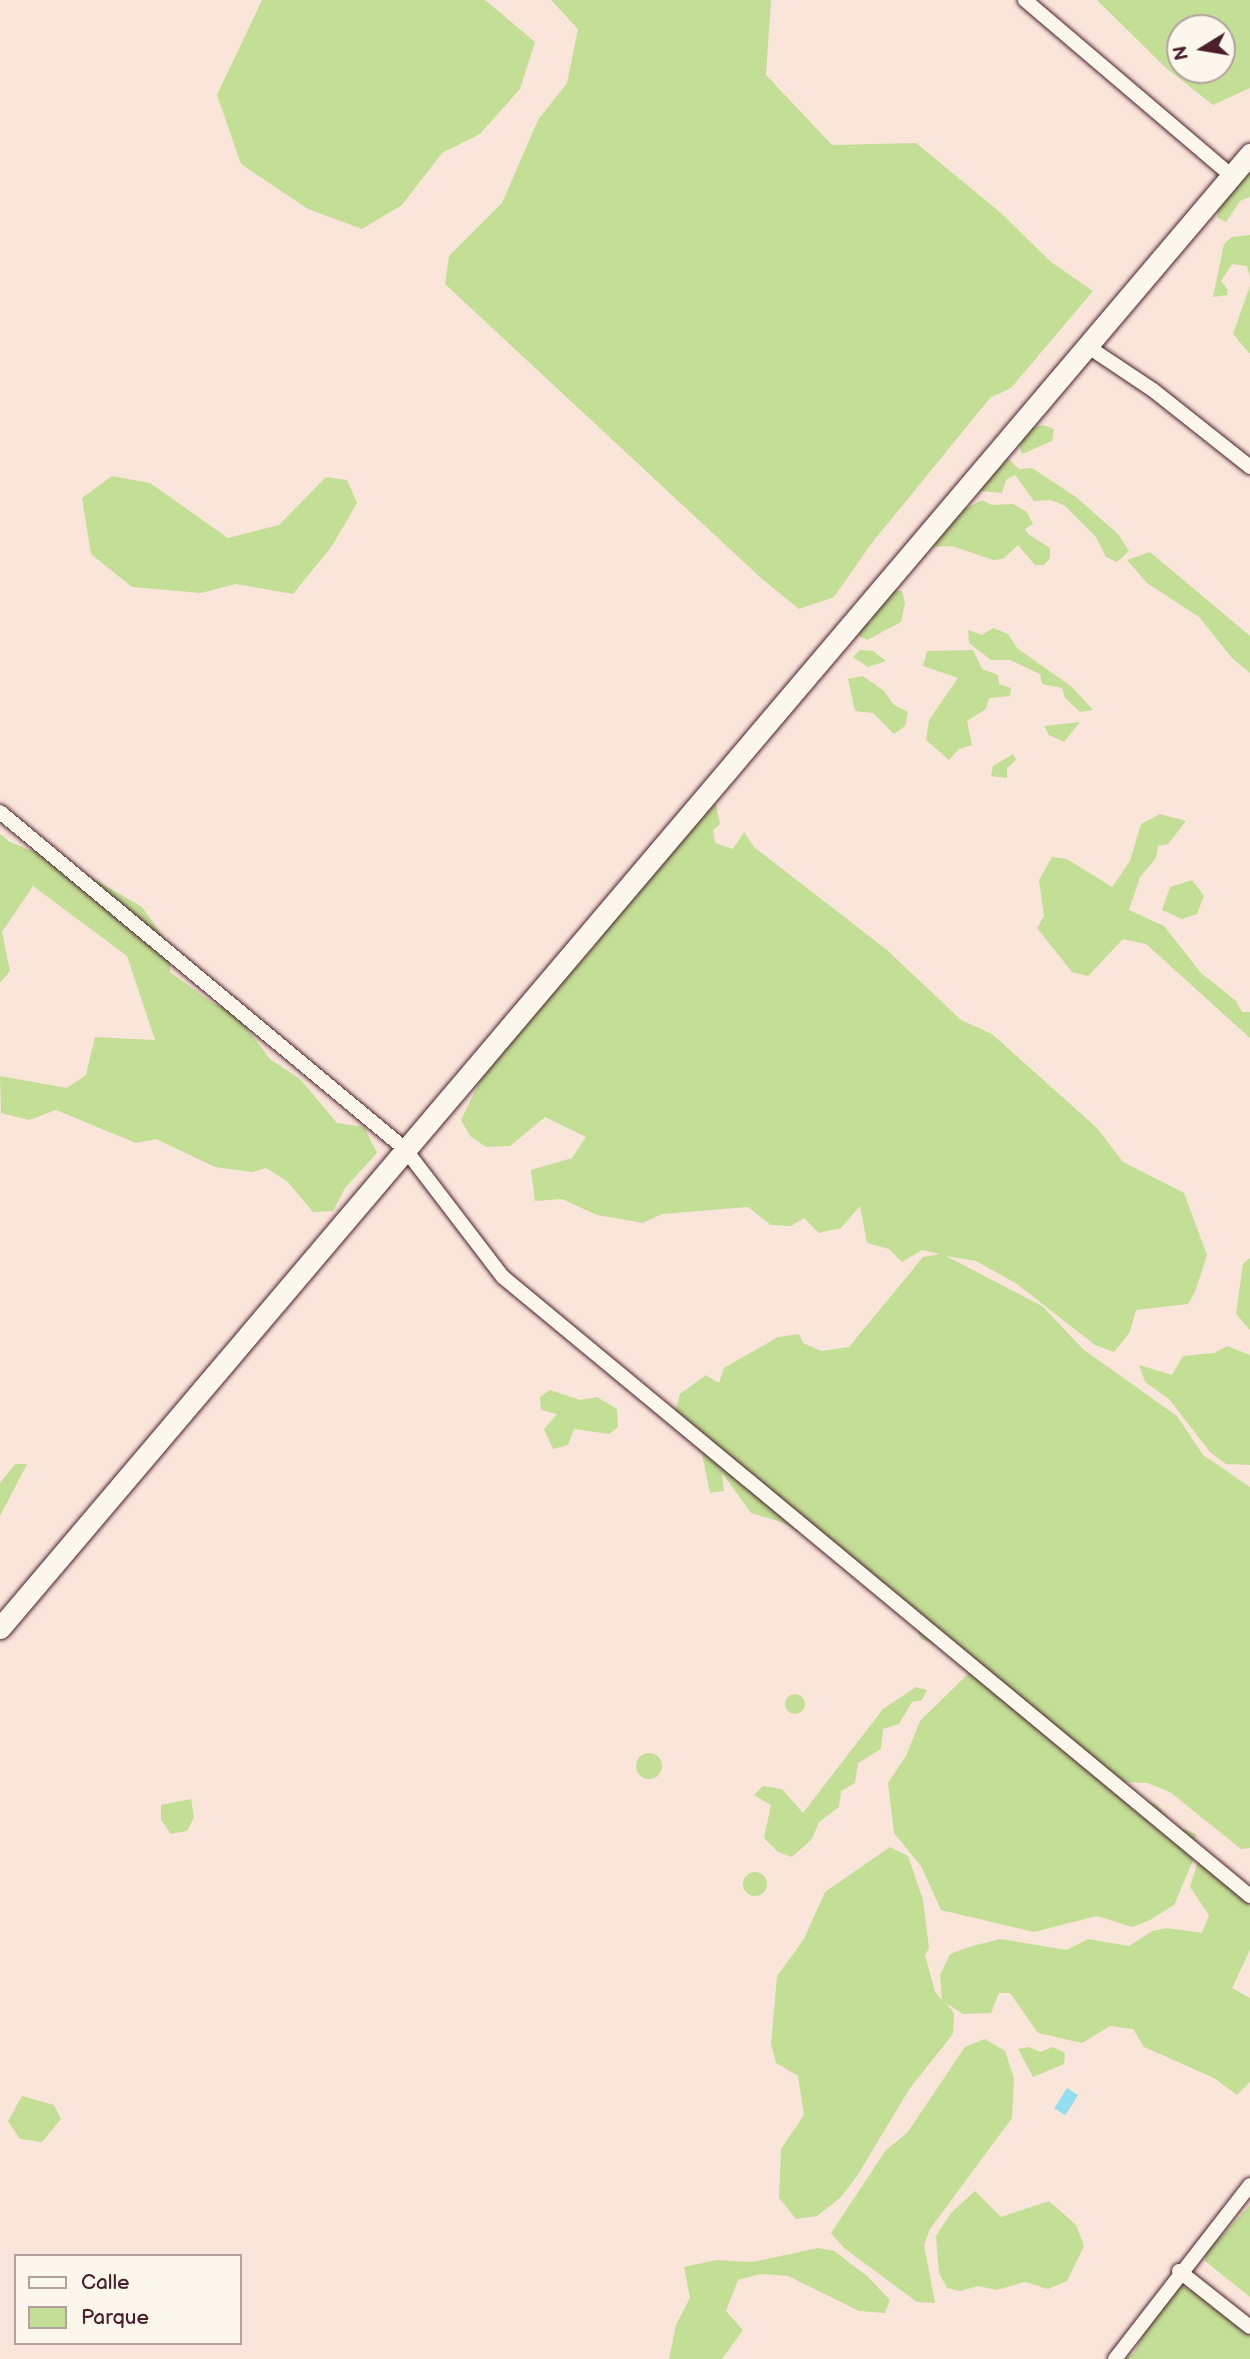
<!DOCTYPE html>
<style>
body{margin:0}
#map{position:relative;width:1250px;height:2359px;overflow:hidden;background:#fae5db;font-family:"Balsamiq Sans",sans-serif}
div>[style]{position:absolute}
.green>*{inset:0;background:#c3de95}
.round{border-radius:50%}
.water>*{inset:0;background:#91def0;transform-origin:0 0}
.roads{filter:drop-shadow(0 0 2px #4a1f2b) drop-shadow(0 0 2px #4a1f2b)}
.street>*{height:14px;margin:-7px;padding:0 7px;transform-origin:7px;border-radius:7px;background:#fbf7ec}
.secondary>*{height:21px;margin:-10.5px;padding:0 10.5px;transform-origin:10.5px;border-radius:10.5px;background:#fbf7ec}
span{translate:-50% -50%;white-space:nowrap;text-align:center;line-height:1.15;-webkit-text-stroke:5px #fbf7ec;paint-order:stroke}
.legend{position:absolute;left:14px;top:2254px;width:228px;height:91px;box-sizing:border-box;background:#fbf7ec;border:2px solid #b4a19f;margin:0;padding:9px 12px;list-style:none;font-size:21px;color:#4a1f2b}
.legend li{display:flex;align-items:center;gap:14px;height:35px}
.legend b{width:35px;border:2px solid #b4a19f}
.north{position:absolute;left:1166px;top:14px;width:70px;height:70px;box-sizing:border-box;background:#fbf7ec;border:2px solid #b4a19f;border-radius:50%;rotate:259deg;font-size:19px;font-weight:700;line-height:28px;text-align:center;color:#4a1f2b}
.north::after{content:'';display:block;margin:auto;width:24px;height:32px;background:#4a1f2b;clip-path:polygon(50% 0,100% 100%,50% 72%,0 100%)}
</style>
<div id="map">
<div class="green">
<i style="clip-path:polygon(262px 0,485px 0,535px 42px,520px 89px,480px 134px,442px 153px,402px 205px,362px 229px,308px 209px,241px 164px,217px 95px)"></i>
<i style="clip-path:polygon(551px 0,771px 0,766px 75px,832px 145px,916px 143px,1001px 213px,1051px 262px,1093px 291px,1011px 388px,990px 398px,871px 544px,834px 597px,799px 609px,762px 579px,445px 284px,449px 256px,502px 203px,538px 120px,567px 83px,578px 29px)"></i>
<i style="clip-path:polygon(evenodd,1097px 0,1250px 0,1250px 88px,1213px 105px,1166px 68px,1097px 0,1180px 28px,1222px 28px,1222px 70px,1180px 70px,1180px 28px)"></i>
<i style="clip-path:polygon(1250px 164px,1250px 197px,1240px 201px,1226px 222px,1218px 218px,1217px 206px)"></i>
<i style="clip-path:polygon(1250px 235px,1250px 277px,1247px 266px,1232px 264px,1221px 281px,1228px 290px,1227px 295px,1213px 297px,1224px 244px,1232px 237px)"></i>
<i style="clip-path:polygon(1250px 286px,1250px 353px,1249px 353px,1233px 334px)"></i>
<i style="clip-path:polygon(1043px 425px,1054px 429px,1052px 441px,1022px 454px,1018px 439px,1031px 428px)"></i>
<i style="clip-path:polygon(1005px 456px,1019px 469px,1032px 468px,1076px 497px,1119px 535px,1129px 551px,1117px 562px,1106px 557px,1096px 537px,1065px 506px,1051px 500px,1034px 501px,1015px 475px,1006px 480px,1002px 493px,981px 491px,968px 498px)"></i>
<i style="clip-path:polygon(112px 476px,150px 483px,228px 538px,279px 525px,326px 477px,347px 480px,357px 503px,332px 546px,293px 594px,236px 584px,201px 593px,132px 587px,91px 554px,82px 498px)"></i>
<i style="clip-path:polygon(982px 500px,992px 505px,1013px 504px,1026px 511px,1033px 524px,1025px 529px,1028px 534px,1050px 548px,1050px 558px,1044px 565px,1035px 565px,1018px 545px,1003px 559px,993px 560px,952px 546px,929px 547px,920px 533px,929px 515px,943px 521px)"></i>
<i style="clip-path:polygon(1150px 552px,1250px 636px,1250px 673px,1232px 658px,1199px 617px,1147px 583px,1127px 560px)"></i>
<i style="clip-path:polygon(891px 590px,902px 591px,905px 603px,901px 622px,867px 640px,859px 636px,862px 624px,872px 622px,872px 611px)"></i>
<i style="clip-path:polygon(993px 628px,1008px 634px,1017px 648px,1072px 687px,1093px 710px,1080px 712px,1065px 698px,1062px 688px,1042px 684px,1040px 674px,1010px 660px,991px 660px,969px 643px,968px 630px,982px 635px)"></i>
<i style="clip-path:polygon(860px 650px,873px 651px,886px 661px,868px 667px,853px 657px)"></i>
<i style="clip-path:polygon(973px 650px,982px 669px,998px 675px,999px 684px,1011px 688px,1010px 696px,989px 698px,986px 709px,967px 721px,972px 745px,959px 749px,949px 760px,926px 740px,929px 720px,958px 678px,923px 666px,927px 651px)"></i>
<i style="clip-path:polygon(863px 676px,884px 691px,894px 705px,908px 712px,905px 726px,894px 734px,873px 713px,855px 711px,848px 679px)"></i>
<i style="clip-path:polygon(1080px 722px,1064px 742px,1049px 735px,1044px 726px)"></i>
<i style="clip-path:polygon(1013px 754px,1016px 760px,1007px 768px,1007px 778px,991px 776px,993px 766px)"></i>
<i style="clip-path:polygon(716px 804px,720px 824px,713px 830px,715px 843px,733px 849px,744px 832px,754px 847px,887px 950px,961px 1020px,992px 1034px,1097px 1128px,1123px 1162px,1184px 1193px,1207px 1255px,1195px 1292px,1188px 1304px,1136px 1310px,1130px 1332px,1114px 1352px,1095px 1345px,1017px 1284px,976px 1261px,946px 1256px,1042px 1306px,1084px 1350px,1177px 1416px,1203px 1455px,1250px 1487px,1250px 1848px,1241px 1849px,1170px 1792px,1147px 1783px,1123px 1782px,1130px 1793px,1157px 1805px,1174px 1825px,1196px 1834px,1194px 1858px,1174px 1905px,1150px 1920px,1132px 1927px,1097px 1916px,1034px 1932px,941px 1910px,921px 1866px,894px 1833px,888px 1783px,906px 1756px,920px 1721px,970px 1672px,951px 1651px,921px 1639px,914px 1623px,824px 1546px,781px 1522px,751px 1513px,722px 1473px,724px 1491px,710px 1493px,702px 1454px,673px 1421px,680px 1394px,706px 1375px,719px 1383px,724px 1368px,778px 1337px,799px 1334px,803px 1343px,821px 1351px,849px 1347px,923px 1257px,940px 1254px,922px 1250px,902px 1262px,889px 1249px,867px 1243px,860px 1206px,841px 1228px,819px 1233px,804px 1218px,791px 1226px,771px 1225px,748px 1207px,662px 1214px,643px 1223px,597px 1215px,562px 1199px,535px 1201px,531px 1170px,572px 1158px,586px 1137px,545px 1117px,510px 1146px,486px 1147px,470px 1136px,461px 1120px,480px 1081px,509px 1041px,594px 947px,638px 880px,659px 869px,701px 810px)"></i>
<i style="clip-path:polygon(1160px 814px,1186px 821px,1168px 844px,1158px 846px,1156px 858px,1140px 877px,1129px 910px,1164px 926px,1201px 973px,1236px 1001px,1242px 1012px,1250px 1012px,1250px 1038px,1146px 944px,1123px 939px,1088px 976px,1072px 972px,1037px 928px,1044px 916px,1039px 880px,1052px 857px,1067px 859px,1112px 887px,1130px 861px,1141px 824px)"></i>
<i style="clip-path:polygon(0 834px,10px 842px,79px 870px,142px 907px,170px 946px,170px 972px,214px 1004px,234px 1012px,270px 1059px,300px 1079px,337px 1123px,364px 1127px,377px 1153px,345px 1188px,333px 1211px,313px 1212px,287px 1181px,266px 1168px,252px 1172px,215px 1167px,156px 1139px,136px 1143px,56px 1110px,29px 1120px,1px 1113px,0 1076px,67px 1088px,86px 1075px,95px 1037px,155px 1040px,127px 956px,33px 886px,2px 932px,10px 971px,0 983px)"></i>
<i style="clip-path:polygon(1192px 880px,1204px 896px,1197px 914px,1182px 919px,1162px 910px,1170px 887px)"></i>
<i style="clip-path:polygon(1250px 1258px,1250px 1330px,1236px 1314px,1243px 1264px)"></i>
<i style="clip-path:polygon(1227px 1346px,1250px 1355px,1250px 1465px,1226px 1464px,1210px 1452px,1169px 1399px,1145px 1382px,1139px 1365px,1172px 1375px,1183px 1356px,1214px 1353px)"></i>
<i style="clip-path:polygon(550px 1390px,580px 1400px,597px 1397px,617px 1409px,618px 1427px,609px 1434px,574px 1429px,568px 1445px,553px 1449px,544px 1429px,557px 1414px,541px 1410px,540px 1397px)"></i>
<i style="clip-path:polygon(15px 1464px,27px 1464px,0 1516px,0 1483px)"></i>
<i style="clip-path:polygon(916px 1687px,927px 1690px,922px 1700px,912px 1702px,899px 1724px,883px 1729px,881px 1749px,858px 1763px,855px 1783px,841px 1791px,839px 1807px,819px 1822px,812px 1839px,792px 1857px,778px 1852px,764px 1838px,771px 1805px,754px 1795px,763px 1786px,782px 1789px,803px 1813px,883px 1709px)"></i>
<i class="round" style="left:785px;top:1694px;width:20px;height:20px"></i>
<i class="round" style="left:636px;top:1753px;width:26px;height:26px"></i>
<i style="clip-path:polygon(191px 1799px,194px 1817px,187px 1831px,171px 1834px,161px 1820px,161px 1805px)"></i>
<i style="clip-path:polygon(890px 1847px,908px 1856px,923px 1900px,929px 1948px,925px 1955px,935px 1992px,942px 2000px,940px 1975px,950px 1954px,972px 1946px,1001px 1939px,1067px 1950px,1088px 1939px,1129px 1946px,1152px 1931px,1167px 1928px,1202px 1933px,1209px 1915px,1190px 1887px,1199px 1858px,1246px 1896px,1250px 1908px,1250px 1950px,1232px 1988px,1250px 1998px,1250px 2082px,1237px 2095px,1214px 2078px,1144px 2047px,1133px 2029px,1110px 2026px,1082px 2043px,1038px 2033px,1010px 1993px,999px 1993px,991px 2013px,963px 2014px,946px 2003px,954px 2013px,953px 2034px,910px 2088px,857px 2176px,841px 2197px,817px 2216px,796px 2219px,779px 2198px,781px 2149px,804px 2115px,798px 2076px,776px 2063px,771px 2044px,777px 1976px,804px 1939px,825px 1892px)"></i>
<i class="round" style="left:743px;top:1872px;width:24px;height:24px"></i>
<i style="clip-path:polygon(985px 2039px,1005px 2051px,1014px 2078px,1012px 2118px,930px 2229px,924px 2245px,935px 2303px,917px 2302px,844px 2248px,831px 2233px,886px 2150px,907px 2133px,965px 2047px)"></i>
<i style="clip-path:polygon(1029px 2047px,1040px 2052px,1053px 2047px,1065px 2053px,1064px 2064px,1033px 2077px,1018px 2049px)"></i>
<i style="clip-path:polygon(22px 2096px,54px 2105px,61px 2119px,42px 2142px,20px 2139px,8px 2121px)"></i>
<i style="clip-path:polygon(975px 2191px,1001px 2217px,1049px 2201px,1076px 2225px,1084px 2246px,1067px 2281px,1048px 2289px,1025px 2282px,997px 2290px,978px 2286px,960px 2291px,947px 2288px,939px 2273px,936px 2236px,951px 2213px)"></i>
<i style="clip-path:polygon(1250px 2205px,1250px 2297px,1205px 2261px,1205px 2254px)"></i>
<i style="clip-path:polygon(818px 2248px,834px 2251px,867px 2276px,890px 2300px,885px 2313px,859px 2311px,788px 2276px,761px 2274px,738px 2280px,726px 2311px,743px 2330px,722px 2359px,669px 2359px,676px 2325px,690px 2298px,684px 2267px,716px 2260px,752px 2262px)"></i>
<i style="clip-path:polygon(1180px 2286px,1201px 2293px,1250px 2333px,1250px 2359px,1125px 2359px,1134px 2353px,1147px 2328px)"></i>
</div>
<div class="water">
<i style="left:1067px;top:2088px;width:13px;height:24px;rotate:32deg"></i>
</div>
<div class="roads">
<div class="street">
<i style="left:1025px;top:0;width:272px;rotate:40.4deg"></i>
<i style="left:1087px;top:346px;width:79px;rotate:33.7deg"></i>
<i style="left:1153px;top:390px;width:124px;rotate:38.4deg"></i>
<i style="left:0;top:812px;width:527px;rotate:39.76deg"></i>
<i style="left:405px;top:1149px;width:161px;rotate:52.6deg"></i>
<i style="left:503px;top:1277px;width:970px;rotate:39.65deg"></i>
<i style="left:1179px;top:2271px;width:90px;rotate:38.3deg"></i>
<i style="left:1115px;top:2359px;width:220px;rotate:-52.2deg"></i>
</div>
<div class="secondary">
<i style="left:0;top:1628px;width:1933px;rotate:-49.7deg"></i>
</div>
</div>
<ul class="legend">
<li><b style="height:9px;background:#fbf7ec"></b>Calle</li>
<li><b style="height:19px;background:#c3de95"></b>Parque</li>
</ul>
<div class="north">N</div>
</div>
